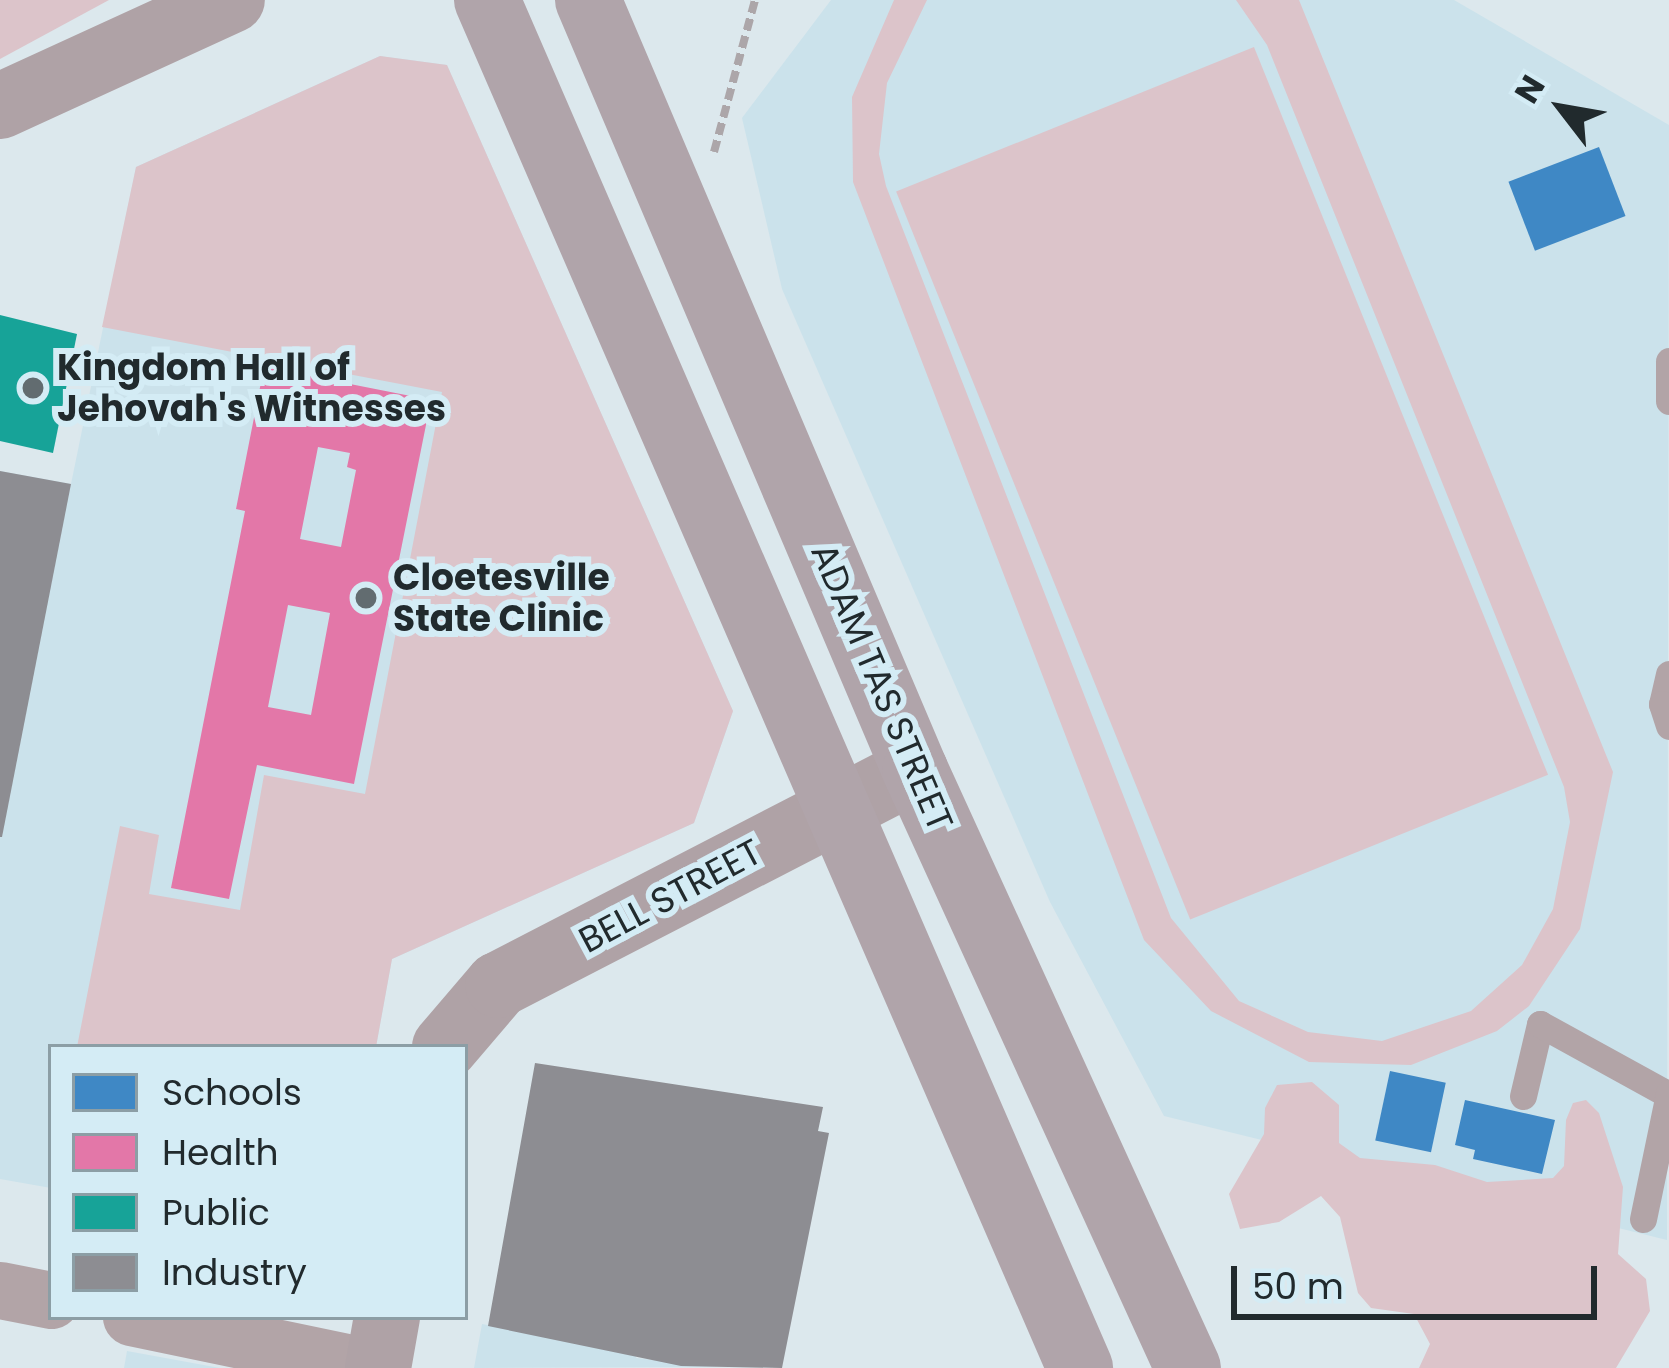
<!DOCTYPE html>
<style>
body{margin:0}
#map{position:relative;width:1669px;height:1368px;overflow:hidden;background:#dce8ed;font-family:Poppins,sans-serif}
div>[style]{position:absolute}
.built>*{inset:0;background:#cbe2eb}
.green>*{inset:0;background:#dcc4ca;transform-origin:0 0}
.schools>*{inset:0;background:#3f88c5;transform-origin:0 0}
.health>*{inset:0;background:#e377a8}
.public>*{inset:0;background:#17a398}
.industry>*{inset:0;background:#8d8d92}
.path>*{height:8px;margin-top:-4px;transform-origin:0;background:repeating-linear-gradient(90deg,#aca6a9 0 12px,transparent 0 18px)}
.lane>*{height:27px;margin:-13.5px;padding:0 13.5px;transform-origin:13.5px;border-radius:13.5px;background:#b2a4a7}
.street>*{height:57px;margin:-28.5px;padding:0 28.5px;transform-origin:28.5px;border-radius:28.5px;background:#b2a4a7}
.secondary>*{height:66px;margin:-33px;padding:0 33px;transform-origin:33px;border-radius:33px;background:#afa2a6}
.primary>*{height:66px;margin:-33px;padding:0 33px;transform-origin:33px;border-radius:33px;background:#b0a4aa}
.dots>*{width:33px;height:33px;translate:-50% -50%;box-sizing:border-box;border:6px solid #d4ecf5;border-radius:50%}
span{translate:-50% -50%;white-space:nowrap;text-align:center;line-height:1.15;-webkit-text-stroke:12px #d4ecf5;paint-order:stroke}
.poi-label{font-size:36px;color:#212a2d;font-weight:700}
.left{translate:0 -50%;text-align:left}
.street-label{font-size:36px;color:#212a2d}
.legend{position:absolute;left:48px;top:1044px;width:420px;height:276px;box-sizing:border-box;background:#d4ecf5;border:3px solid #8c9ea5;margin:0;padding:15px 21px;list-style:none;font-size:36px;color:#212a2d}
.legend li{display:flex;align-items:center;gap:24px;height:60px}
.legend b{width:60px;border:3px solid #8c9ea5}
.north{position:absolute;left:1501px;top:48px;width:120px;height:120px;-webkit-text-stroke:9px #d4ecf5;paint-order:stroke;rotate:301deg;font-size:33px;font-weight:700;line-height:48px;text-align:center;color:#212a2d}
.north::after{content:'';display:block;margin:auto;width:42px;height:54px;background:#212a2d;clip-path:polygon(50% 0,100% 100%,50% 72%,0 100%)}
.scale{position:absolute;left:1231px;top:1266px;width:366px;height:54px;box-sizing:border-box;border:6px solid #212a2d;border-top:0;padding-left:15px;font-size:36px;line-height:42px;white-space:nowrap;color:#212a2d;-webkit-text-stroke:9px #d4ecf5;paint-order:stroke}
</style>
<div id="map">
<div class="built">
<i style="clip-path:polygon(831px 0,1454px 0,1669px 125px,1667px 1240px,1164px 1116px,1050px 902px,782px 289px,742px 118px)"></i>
<i style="clip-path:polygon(380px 56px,447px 65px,733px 711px,694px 823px,392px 959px,376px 1047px,51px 1047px,51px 1188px,0 1179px,0 471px,71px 484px,136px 167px)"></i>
<i style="clip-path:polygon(482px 1324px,636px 1352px,636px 1358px,718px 1367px,474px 1368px)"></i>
<i style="clip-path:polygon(127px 1351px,220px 1368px,124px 1368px)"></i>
</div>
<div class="green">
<i style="clip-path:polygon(0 0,109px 0,0 59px)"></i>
<i style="clip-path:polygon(894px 0,927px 0,887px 83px,879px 154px,886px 186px,1171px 918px,1239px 1001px,1308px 1032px,1382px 1041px,1471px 1011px,1522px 965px,1553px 909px,1570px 822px,1564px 787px,1267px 45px,1236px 0,1299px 0,1613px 772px,1580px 929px,1529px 1006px,1497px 1031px,1411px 1065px,1309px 1062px,1211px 1011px,1144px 940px,853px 182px,852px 97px)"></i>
<i style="left:1254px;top:47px;width:785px;height:386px;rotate:68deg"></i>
<i style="clip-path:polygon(380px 56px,447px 65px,733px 711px,694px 823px,392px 959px,376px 1047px,77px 1047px,120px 826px,159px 835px,149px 894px,240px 910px,264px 775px,365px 794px,442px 392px,102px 327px,136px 167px)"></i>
<i style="clip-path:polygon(1312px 1082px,1339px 1105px,1339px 1143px,1360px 1158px,1435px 1165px,1487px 1182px,1553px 1178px,1564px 1166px,1566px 1120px,1573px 1103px,1586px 1100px,1599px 1113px,1623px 1187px,1618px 1254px,1646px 1279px,1650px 1311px,1616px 1368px,1419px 1368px,1430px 1344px,1414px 1314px,1371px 1308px,1358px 1293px,1340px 1217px,1321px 1196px,1279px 1222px,1240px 1229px,1229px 1194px,1264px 1134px,1265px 1108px,1277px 1085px)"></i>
</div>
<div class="schools">
<i style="left:1599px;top:147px;width:74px;height:97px;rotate:69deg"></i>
<i style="left:1390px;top:1071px;width:57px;height:71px;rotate:12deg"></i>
<i style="clip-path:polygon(1465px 1100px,1555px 1120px,1542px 1174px,1473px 1159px,1475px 1150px,1455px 1145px)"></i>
</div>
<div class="health">
<i style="clip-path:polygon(evenodd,264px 367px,431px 400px,354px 784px,257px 765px,229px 899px,171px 888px,245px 511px,236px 509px,264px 367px,318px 447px,350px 453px,347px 467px,356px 470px,341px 547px,300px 539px,318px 447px,264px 367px,288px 605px,330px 613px,311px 715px,268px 707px,288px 605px)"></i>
</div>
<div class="public">
<i style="clip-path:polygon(0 315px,77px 334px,53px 453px,0 441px)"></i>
</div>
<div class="industry">
<i style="clip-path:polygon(0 471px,71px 484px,2px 837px,0 837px)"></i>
<i style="clip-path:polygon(535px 1063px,823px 1107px,818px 1131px,829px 1133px,782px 1368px,681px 1366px,488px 1326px)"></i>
</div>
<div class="path">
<i style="left:714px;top:152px;width:157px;rotate:-74.9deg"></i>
</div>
<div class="lane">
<i style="left:1669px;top:361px;width:40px;rotate:90deg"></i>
<i style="left:1669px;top:674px;width:31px;rotate:103deg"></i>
<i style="left:1662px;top:704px;width:23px;rotate:72deg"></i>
<i style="left:1523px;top:1096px;width:74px;rotate:-76.7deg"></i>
<i style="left:1540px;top:1024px;width:147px;rotate:28.8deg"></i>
<i style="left:1643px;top:1219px;width:129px;rotate:-78.3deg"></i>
</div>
<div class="street">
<i style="left:0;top:1290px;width:52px;rotate:11.1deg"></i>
<i style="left:131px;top:1317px;width:249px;rotate:11.8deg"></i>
</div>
<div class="secondary">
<i style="left:0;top:106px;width:255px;rotate:-24.6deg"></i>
<i style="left:445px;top:1047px;width:82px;rotate:-49.5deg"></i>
<i style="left:498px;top:985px;width:469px;rotate:-27.3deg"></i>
<i style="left:378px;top:1368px;width:52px;rotate:-80deg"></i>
</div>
<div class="primary">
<i style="left:487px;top:0;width:1491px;rotate:66.56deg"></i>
<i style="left:588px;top:0;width:837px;rotate:66.99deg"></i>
<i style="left:915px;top:770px;width:657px;rotate:65.46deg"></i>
</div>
<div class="dots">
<i style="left:33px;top:388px;background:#626c70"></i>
<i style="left:366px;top:598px;background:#626c70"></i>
</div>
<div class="poi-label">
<span class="left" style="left:57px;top:388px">Kingdom Hall of<br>Jehovah's Witnesses</span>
<span class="left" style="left:393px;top:598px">Cloetesville<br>State Clinic</span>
</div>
<div class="street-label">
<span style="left:882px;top:687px;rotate:67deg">ADAM TAS STREET</span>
<span style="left:670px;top:896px;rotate:-28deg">BELL STREET</span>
</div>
<ul class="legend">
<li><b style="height:33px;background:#3f88c5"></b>Schools</li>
<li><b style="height:33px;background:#e377a8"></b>Health</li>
<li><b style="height:33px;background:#17a398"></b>Public</li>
<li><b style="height:33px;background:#8d8d92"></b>Industry</li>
</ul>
<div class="north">N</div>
<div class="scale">50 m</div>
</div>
